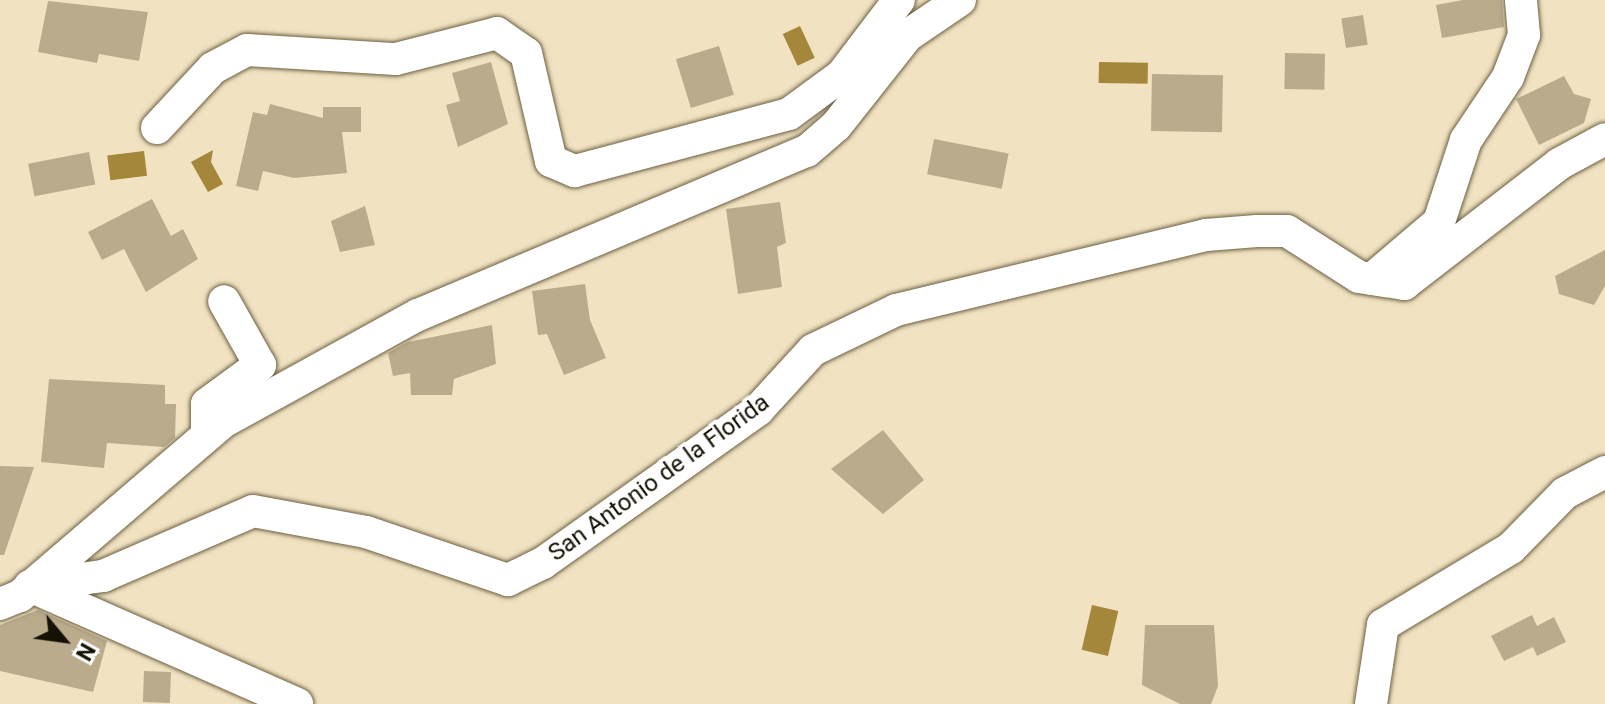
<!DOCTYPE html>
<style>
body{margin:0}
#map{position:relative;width:1605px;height:704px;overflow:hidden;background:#f1e3c2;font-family:Roboto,sans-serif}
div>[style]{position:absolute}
.water>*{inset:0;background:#a5873b;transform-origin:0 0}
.building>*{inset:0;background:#b9ab8c;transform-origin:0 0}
.roads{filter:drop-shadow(0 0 2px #6c6043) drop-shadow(0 0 2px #6c6043)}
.street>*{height:32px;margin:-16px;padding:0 16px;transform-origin:16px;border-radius:16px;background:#fff}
span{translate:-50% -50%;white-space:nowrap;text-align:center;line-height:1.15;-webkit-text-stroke:7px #fff;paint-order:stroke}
.street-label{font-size:24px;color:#151105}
.north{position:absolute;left:24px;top:600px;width:80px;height:80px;-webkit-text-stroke:6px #fff;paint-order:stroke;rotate:119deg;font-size:22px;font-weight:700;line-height:32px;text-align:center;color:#151105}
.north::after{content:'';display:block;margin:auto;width:28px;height:36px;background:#151105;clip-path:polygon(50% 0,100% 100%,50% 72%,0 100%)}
</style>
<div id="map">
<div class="water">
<i style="left:800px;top:26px;width:35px;height:19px;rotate:65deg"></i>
<i style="left:1099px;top:62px;width:49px;height:21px;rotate:1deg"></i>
<i style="clip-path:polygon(213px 150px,211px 162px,223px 184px,208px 192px,191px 162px)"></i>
<i style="left:144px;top:151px;width:25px;height:37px;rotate:83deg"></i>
<i style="left:1092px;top:605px;width:27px;height:46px;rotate:13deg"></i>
</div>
<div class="building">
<i style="clip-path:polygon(1463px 0,1502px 0,1504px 27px,1442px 38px,1436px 5px)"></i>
<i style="clip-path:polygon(48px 1px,148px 12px,139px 61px,99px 54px,97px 63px,38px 52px)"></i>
<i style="left:1363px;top:15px;width:30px;height:22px;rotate:81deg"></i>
<i style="left:719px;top:46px;width:51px;height:45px;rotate:73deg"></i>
<i style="left:1285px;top:53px;width:40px;height:36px;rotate:1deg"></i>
<i style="clip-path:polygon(491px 62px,508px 124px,458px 147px,446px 105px,460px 101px,452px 73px)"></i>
<i style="left:1152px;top:74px;width:71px;height:57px;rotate:1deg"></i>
<i style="clip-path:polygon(1564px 76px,1574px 94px,1591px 99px,1584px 123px,1539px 145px,1516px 99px)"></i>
<i style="clip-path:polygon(270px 104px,323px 118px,323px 107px,361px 107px,361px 132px,342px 132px,347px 173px,294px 178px,263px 171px,258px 191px,236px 186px,253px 112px,267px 115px)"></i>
<i style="left:934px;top:139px;width:76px;height:36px;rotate:11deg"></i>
<i style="left:89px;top:152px;width:33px;height:62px;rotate:79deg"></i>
<i style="clip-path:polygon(152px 199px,171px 236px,183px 229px,198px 259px,146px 292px,124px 249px,102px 260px,88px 232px)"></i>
<i style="clip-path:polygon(780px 202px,786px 243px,777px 247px,782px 287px,738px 294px,726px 209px)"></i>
<i style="clip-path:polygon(365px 206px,375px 245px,340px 252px,331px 221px)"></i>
<i style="clip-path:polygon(1605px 250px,1605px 286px,1594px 305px,1559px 294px,1555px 276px)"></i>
<i style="clip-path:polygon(585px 284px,590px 320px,606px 358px,564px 375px,547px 334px,538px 335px,532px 291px)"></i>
<i style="clip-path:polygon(492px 325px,496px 364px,454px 379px,452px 395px,411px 395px,410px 373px,393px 376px,388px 353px,408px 342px)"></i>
<i style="clip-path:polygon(49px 379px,165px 385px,165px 404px,176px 404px,175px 438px,164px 447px,107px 443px,104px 468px,41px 462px)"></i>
<i style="clip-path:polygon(883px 430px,924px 480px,883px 514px,831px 469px)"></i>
<i style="clip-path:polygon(0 466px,34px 467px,4px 555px,0 555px)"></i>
<i style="clip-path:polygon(38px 610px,107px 641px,93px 692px,0 671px,0 625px)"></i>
<i style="clip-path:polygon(1532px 615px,1537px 626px,1554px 617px,1566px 642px,1537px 656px,1533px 647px,1504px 661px,1491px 636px)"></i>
<i style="clip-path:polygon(1145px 625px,1214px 625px,1218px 686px,1211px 704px,1180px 704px,1142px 685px)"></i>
<i style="left:144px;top:671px;width:27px;height:31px;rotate:2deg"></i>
</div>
<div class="roads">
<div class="street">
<i style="left:157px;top:128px;width:82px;rotate:-47deg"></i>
<i style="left:213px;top:68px;width:38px;rotate:-28deg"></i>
<i style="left:247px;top:50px;width:149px;rotate:3.5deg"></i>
<i style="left:396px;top:59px;width:104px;rotate:-14.4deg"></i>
<i style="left:497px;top:33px;width:35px;rotate:35deg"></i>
<i style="left:526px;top:53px;width:111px;rotate:77deg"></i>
<i style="left:551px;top:161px;width:26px;rotate:23deg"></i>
<i style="left:575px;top:171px;width:221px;rotate:-14.9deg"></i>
<i style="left:789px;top:114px;width:66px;rotate:-36.3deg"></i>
<i style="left:842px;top:75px;width:94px;rotate:-52.8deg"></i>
<i style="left:1372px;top:279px;width:88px;rotate:-40.4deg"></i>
<i style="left:1439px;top:222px;width:86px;rotate:-71.8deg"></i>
<i style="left:1466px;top:140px;width:76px;rotate:-56.3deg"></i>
<i style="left:1508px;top:77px;width:45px;rotate:-69.1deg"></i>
<i style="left:1524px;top:35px;width:35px;rotate:-95deg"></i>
<i style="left:207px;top:435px;width:31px;rotate:-90deg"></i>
<i style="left:207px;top:404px;width:66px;rotate:-36.3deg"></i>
<i style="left:260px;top:365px;width:73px;rotate:-119.4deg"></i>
<i style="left:30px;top:586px;width:74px;rotate:-7.8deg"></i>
<i style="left:103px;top:576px;width:163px;rotate:-23.4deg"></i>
<i style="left:253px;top:511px;width:115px;rotate:10.5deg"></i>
<i style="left:366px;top:532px;width:150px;rotate:18.7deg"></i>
<i style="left:508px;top:580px;width:39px;rotate:-26deg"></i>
<i style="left:543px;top:563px;width:264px;rotate:-35.4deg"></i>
<i style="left:758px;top:410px;width:81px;rotate:-47.5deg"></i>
<i style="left:813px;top:350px;width:92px;rotate:-25.7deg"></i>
<i style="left:896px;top:310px;width:319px;rotate:-13.6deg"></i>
<i style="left:1206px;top:235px;width:51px;rotate:-4.5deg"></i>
<i style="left:1257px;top:231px;width:30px"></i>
<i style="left:1287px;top:231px;width:85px;rotate:32.6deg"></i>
<i style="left:1359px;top:277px;width:46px;rotate:8.8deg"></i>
<i style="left:1404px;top:284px;width:196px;rotate:-37.7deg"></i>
<i style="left:1559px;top:164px;width:52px;rotate:-28.5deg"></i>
<i style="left:30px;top:586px;width:292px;rotate:23.8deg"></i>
<i style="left:0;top:604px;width:22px;rotate:-22deg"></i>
<i style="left:20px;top:596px;width:267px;rotate:-40.6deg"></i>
<i style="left:223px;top:422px;width:222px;rotate:-28.8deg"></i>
<i style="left:418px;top:315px;width:422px;rotate:-22.9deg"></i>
<i style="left:807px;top:151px;width:38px;rotate:-41deg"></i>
<i style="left:836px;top:126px;width:115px;rotate:-51.7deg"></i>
<i style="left:907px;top:36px;width:64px;rotate:-34.2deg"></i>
<i style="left:1371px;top:704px;width:80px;rotate:-81.4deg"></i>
<i style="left:1383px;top:625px;width:149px;rotate:-31deg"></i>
<i style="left:1511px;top:548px;width:77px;rotate:-45.5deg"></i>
<i style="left:1565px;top:493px;width:45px;rotate:-27.7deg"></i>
</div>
</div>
<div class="street-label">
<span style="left:659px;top:478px;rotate:-36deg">San Antonio de la Florida</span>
</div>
<div class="north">N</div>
</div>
